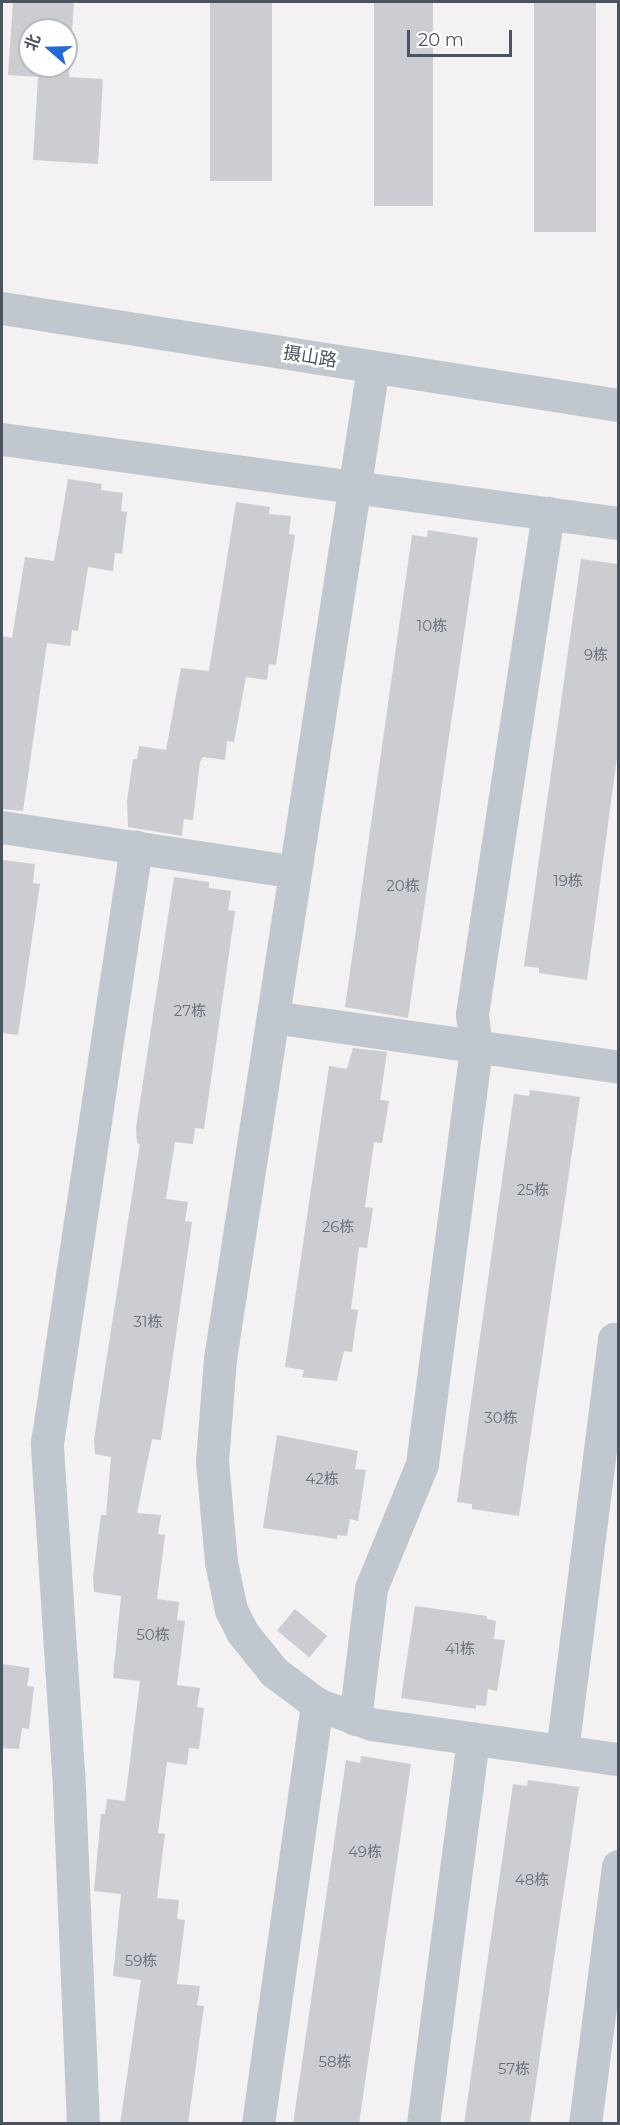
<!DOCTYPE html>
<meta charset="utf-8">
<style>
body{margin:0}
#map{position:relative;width:620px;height:2125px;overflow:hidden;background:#f3f1f1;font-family:Montserrat,"Noto Sans SC",sans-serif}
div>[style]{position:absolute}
.building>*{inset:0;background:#cbcdd3;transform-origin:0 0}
.minor>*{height:33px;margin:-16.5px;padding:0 16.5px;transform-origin:16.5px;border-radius:16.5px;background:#c0c7cf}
span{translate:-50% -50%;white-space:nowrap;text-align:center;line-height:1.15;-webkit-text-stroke:5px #fff;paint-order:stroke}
.number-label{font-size:15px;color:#6a727b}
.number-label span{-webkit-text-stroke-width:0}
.street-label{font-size:18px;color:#4a535e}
.frame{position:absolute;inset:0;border:3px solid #4a535e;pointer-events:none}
.north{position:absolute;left:18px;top:18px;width:60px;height:60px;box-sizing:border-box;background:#fff;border:2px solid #b7babf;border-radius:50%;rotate:290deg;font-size:16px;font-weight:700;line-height:24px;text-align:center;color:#4a535e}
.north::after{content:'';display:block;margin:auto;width:21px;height:27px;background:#226adc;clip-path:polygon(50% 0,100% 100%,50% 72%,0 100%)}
.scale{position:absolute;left:407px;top:30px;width:105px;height:27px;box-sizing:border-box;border:3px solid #4a535e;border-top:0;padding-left:8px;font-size:18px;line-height:21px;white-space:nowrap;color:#4a535e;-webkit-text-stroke:4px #fff;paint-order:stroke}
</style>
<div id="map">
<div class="building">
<i style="clip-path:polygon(evenodd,13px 2px,74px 2px,69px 77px,103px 79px,98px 164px,33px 160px,38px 77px,8px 75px,13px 2px,30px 30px,66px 30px,66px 66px,30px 66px,30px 30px)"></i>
<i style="left:210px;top:2px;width:62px;height:179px"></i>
<i style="left:374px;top:2px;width:59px;height:204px"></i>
<i style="left:534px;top:2px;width:62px;height:230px"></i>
<i style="clip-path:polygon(68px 479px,102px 484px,101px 490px,123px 493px,121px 511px,127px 512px,122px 554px,115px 553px,113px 571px,88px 567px,78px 631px,72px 630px,70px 646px,47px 643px,23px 811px,2px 809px,2px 636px,12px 638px,25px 557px,54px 561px)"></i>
<i style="clip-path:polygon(236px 502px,270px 507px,269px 514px,291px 516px,289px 534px,295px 535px,276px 665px,269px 664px,267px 680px,246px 677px,234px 742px,227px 741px,225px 760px,203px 757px,200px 762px,193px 820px,184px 819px,182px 836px,128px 827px,127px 801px,133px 759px,137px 759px,139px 746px,166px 750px,181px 668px,209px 671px)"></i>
<i style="clip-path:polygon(428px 530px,478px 538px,408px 1018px,345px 1007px,412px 535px,427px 537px)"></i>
<i style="clip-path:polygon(581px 559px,618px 564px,618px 750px,587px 980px,539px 973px,539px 968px,524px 966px)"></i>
<i style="clip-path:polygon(2px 860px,35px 864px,33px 883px,40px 884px,18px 1035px,2px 1033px)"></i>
<i style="clip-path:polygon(174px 877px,209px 882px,209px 888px,231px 891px,228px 910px,235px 911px,204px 1129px,195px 1128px,193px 1144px,175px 1142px,166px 1199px,188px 1202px,185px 1221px,192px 1222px,161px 1440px,152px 1439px,137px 1513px,161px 1515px,158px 1534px,165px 1535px,157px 1599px,179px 1602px,177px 1620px,185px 1621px,177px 1685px,200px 1688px,197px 1707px,204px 1708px,199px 1749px,189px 1748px,187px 1765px,167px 1762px,158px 1833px,165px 1834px,157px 1898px,179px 1900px,177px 1919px,185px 1920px,177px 1984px,200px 1986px,197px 2005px,204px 2006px,188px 2124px,120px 2124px,141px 1980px,113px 1976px,121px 1894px,94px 1891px,101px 1814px,105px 1814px,107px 1799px,125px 1801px,140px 1681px,113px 1678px,121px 1596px,94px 1592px,93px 1577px,101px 1515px,106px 1515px,111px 1457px,95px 1454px,94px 1439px,140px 1144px,137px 1143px,136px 1128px)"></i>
<i style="clip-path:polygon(353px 1048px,387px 1052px,380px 1100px,389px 1101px,382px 1143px,374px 1142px,365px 1207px,373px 1208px,367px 1248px,359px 1247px,351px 1309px,358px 1310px,352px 1352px,344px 1351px,337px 1381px,302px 1377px,304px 1370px,285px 1367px,329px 1066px,347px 1069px)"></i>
<i style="clip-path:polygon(530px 1090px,580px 1097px,519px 1516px,472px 1509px,472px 1504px,457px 1502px,514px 1094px,529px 1096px)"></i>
<i style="clip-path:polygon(277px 1435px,358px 1451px,355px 1469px,366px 1470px,358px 1521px,350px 1519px,347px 1536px,337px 1535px,337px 1539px,263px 1528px)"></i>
<i style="clip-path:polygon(415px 1606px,487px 1616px,487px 1619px,496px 1621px,494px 1639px,505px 1640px,497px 1691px,488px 1689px,486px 1706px,476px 1705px,476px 1709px,401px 1698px)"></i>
<i style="left:295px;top:1609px;width:42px;height:28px;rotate:40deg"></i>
<i style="clip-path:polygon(2px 1664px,30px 1668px,27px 1686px,34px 1687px,29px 1729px,22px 1728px,19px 1749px,2px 1748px)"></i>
<i style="clip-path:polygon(361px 1756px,411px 1764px,359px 2124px,293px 2124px,346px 1760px,360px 1763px)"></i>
<i style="clip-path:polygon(528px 1780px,579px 1787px,530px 2124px,464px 2124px,513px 1784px,527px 1786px)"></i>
</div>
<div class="minor">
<i style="left:2px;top:308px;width:624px;rotate:8.95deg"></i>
<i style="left:373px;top:367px;width:1004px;rotate:98.77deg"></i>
<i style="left:220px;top:1359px;width:102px;rotate:94.5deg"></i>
<i style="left:212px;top:1461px;width:101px;rotate:84.9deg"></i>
<i style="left:221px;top:1562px;width:49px;rotate:78.2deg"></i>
<i style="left:231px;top:1610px;width:25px;rotate:63deg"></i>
<i style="left:242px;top:1632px;width:51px;rotate:51.3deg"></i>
<i style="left:274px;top:1672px;width:54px;rotate:36.7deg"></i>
<i style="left:317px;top:1704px;width:58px;rotate:20.3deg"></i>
<i style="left:371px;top:1724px;width:249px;rotate:8.1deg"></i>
<i style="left:2px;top:439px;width:622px;rotate:7.77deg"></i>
<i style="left:2px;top:827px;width:296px;rotate:8.7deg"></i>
<i style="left:273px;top:1017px;width:349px;rotate:8.2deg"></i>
<i style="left:355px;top:1719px;width:132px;rotate:-83deg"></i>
<i style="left:371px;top:1588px;width:134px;rotate:-67.6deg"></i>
<i style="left:422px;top:1464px;width:420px;rotate:-82.6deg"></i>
<i style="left:476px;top:1047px;width:33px;rotate:-97deg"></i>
<i style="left:472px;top:1014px;width:507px;rotate:-81.37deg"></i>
<i style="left:562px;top:1751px;width:415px;rotate:-82.8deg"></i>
<i style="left:614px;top:1339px;width:4px"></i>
<i style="left:83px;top:2124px;width:352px;rotate:-92.4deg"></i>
<i style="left:68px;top:1772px;width:330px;rotate:-93.7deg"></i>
<i style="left:47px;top:1443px;width:603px;rotate:-81.51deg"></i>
<i style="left:258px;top:2124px;width:424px;rotate:-82deg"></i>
<i style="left:423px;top:2124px;width:389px;rotate:-82.6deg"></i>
<i style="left:585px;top:2124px;width:260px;rotate:-82.7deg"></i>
</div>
<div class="number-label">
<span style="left:432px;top:626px">10栋</span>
<span style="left:596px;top:655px">9栋</span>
<span style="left:568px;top:881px">19栋</span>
<span style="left:403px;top:886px">20栋</span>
<span style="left:190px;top:1011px">27栋</span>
<span style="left:533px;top:1190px">25栋</span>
<span style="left:338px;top:1227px">26栋</span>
<span style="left:148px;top:1322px">31栋</span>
<span style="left:501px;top:1418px">30栋</span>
<span style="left:322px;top:1479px">42栋</span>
<span style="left:153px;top:1635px">50栋</span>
<span style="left:460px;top:1649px">41栋</span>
<span style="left:365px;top:1852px">49栋</span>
<span style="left:532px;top:1880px">48栋</span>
<span style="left:141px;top:1961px">59栋</span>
<span style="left:335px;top:2062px">58栋</span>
<span style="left:514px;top:2069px">57栋</span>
</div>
<div class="street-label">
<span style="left:310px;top:357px;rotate:9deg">摄山路</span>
</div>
<div class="frame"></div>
<div class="north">北</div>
<div class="scale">20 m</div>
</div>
